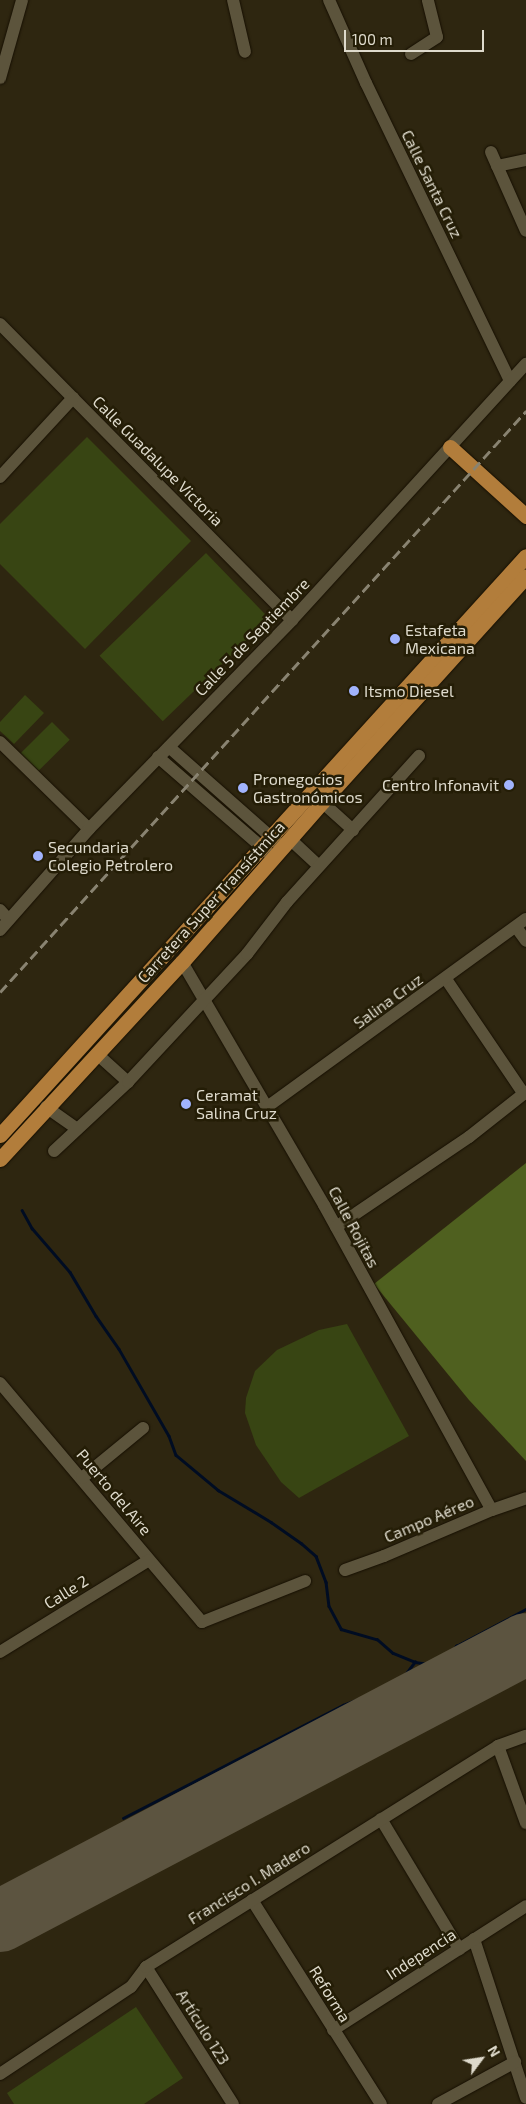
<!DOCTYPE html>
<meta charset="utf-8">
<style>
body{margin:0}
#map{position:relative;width:526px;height:2104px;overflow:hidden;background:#2e2610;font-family:"Exo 2",sans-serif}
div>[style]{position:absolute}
.green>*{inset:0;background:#384513;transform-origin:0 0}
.forest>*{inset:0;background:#4f601f}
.stream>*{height:2.5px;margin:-1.25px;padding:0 1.25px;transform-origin:1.25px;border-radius:1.25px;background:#000c22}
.runway>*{height:62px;margin:-31px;padding:0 31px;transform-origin:31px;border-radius:31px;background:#5c5440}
.roads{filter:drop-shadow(0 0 1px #160f00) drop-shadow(0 0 1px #160f00)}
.minor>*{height:12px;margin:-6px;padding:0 6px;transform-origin:6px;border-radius:6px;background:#5c543c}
.major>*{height:15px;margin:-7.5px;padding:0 7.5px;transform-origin:7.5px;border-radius:7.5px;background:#b27d3b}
.rail>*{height:2.5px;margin-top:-1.25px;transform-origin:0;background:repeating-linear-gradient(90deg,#898371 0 10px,transparent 0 15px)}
.dots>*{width:14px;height:14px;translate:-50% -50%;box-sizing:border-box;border:2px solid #241d06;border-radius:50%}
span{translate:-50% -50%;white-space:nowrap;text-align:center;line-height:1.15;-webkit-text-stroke:5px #241d06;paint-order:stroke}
.street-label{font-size:16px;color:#dedacc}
.poi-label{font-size:16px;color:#dedacc}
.left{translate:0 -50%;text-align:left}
.right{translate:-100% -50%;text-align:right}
.north{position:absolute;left:456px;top:2034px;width:50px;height:50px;-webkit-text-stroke:4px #241d06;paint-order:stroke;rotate:59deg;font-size:14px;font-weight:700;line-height:20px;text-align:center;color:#dedacc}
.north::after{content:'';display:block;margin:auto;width:18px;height:22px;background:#dedacc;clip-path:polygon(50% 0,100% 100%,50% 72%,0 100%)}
.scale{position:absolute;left:344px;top:30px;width:140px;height:22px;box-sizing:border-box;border:2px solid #dedacc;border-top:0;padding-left:6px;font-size:15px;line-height:18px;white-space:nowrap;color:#dedacc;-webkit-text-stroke:4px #241d06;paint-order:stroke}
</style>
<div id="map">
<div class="green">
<i style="clip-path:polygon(87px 437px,191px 541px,85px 649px,0 564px,0 524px)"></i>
<i style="left:206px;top:553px;width:91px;height:148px;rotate:46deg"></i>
<i style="clip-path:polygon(25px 695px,44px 713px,14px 744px,0 731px,0 722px)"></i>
<i style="left:52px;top:722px;width:25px;height:44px;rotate:45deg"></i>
<i style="clip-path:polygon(347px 1324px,409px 1436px,299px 1498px,281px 1482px,256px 1445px,245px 1413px,246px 1398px,255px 1371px,277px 1350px,319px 1330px)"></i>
<i style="clip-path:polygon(136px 2007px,183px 2078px,144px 2104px,14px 2104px,7px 2093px)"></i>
</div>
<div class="forest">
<i style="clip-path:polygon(526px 1163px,526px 1461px,469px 1400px,374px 1284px)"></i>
</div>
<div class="stream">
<i style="left:22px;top:1210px;width:21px;rotate:61deg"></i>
<i style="left:32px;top:1228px;width:58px;rotate:49.2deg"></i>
<i style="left:70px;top:1272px;width:51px;rotate:59.4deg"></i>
<i style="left:96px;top:1316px;width:40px;rotate:55.1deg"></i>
<i style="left:119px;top:1349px;width:100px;rotate:60.1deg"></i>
<i style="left:169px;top:1436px;width:20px;rotate:70deg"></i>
<i style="left:176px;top:1455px;width:55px;rotate:39.8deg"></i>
<i style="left:218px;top:1490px;width:62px;rotate:31.1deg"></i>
<i style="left:271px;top:1522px;width:37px;rotate:35deg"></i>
<i style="left:301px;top:1543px;width:20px;rotate:41deg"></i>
<i style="left:316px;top:1556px;width:28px;rotate:69deg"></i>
<i style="left:326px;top:1582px;width:24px;rotate:83deg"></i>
<i style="left:329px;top:1606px;width:26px;rotate:62deg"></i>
<i style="left:341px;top:1629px;width:37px;rotate:16deg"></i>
<i style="left:377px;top:1639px;width:21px;rotate:41deg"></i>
<i style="left:393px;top:1653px;width:24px;rotate:22deg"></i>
<i style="left:123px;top:1818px;width:247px;rotate:-27.2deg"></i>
<i style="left:343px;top:1705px;width:36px;rotate:-21deg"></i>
<i style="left:377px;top:1692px;width:15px"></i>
<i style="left:392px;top:1692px;width:38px;rotate:-53deg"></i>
<i style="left:415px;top:1662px;width:22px;rotate:8deg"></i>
<i style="left:437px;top:1665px;width:7px;rotate:-27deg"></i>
<i style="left:443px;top:1662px;width:21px;rotate:-51deg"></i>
<i style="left:456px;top:1646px;width:79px;rotate:-27.9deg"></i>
</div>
<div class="runway">
<i style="left:0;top:1921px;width:594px;rotate:-27.77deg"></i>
</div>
<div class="roads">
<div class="minor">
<i style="left:233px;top:0;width:53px;rotate:77deg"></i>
<i style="left:329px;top:0;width:91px;rotate:66deg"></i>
<i style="left:366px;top:83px;width:331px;rotate:64.2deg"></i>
<i style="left:411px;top:54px;width:31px;rotate:-33deg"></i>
<i style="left:437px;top:37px;width:38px;rotate:-104deg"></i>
<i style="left:0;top:78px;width:81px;rotate:-74.2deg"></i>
<i style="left:491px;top:152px;width:86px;rotate:66.1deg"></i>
<i style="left:497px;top:166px;width:30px;rotate:-12deg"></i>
<i style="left:0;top:324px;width:416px;rotate:45.4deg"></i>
<i style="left:0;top:477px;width:108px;rotate:-47.3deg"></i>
<i style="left:0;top:742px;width:124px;rotate:44.3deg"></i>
<i style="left:169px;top:747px;width:145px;rotate:41.4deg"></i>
<i style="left:158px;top:757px;width:154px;rotate:41deg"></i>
<i style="left:322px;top:802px;width:42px;rotate:42.1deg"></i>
<i style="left:291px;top:840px;width:38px;rotate:43deg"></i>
<i style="left:0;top:910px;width:13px;rotate:48deg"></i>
<i style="left:516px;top:927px;width:17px;rotate:54deg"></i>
<i style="left:0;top:930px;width:135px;rotate:-48.6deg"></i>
<i style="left:89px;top:829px;width:291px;rotate:-45.8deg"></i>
<i style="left:292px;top:620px;width:347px;rotate:-47.6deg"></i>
<i style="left:182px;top:962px;width:281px;rotate:59.7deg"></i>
<i style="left:324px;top:1205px;width:348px;rotate:61.2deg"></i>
<i style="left:446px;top:979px;width:139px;rotate:55.9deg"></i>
<i style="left:97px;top:1054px;width:42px;rotate:42.1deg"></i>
<i style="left:46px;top:1107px;width:38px;rotate:35deg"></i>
<i style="left:267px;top:1107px;width:320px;rotate:-36deg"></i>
<i style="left:54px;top:1151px;width:101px;rotate:-43deg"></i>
<i style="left:128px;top:1082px;width:175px;rotate:-47.1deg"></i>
<i style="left:247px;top:954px;width:66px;rotate:-52.4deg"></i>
<i style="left:287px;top:902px;width:197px;rotate:-47.9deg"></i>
<i style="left:336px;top:1227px;width:161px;rotate:-34.1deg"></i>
<i style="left:469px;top:1137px;width:73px;rotate:-38.3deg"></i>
<i style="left:0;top:1383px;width:313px;rotate:49.8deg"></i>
<i style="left:202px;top:1622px;width:111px;rotate:-21.7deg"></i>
<i style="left:82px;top:1478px;width:79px;rotate:-39.3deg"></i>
<i style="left:345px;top:1570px;width:41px;rotate:-19.7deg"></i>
<i style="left:384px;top:1556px;width:117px;rotate:-23.1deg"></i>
<i style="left:492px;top:1510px;width:36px;rotate:-19deg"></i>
<i style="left:0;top:1652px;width:175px;rotate:-31.7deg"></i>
<i style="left:498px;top:1746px;width:82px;rotate:70deg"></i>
<i style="left:381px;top:1819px;width:152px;rotate:59deg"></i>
<i style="left:252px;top:1900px;width:241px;rotate:57.7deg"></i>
<i style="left:474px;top:1939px;width:167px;rotate:71.9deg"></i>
<i style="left:146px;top:1967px;width:162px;rotate:57.6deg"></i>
<i style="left:333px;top:2030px;width:229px;rotate:-32.7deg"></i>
<i style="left:0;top:2074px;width:157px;rotate:-33.6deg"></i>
<i style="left:131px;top:1987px;width:25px;rotate:-53deg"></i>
<i style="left:146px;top:1967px;width:416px;rotate:-32.1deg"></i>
<i style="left:498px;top:1746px;width:30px;rotate:-20deg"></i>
<i style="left:438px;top:2104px;width:88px;rotate:-28.6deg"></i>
</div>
<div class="major">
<i style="left:450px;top:447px;width:103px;rotate:42.2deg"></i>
<i style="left:0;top:1135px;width:782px;rotate:-47.75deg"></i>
<i style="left:0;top:1159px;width:268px;rotate:-47.3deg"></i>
<i style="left:182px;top:962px;width:213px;rotate:-48.8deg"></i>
<i style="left:322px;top:802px;width:304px;rotate:-47.9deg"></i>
</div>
</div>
<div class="rail">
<i style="left:0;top:992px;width:784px;rotate:-47.84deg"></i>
</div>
<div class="dots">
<i style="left:395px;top:639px;background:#a1b3fd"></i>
<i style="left:354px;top:691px;background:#a1b3fd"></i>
<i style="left:509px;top:785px;background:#a1b3fd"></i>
<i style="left:243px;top:788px;background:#a1b3fd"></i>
<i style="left:38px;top:856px;background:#a1b3fd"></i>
<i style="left:186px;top:1104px;background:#a1b3fd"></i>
</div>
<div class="street-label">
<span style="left:432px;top:184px;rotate:64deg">Calle Santa Cruz</span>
<span style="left:158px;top:461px;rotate:45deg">Calle Guadalupe Victoria</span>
<span style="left:252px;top:637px;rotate:-46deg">Calle 5 de Septiembre</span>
<span style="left:211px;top:902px;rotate:-48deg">Carretera Super Transístmica</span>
<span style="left:388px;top:1001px;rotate:-36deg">Salina Cruz</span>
<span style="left:354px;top:1227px;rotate:62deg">Calle Rojitas</span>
<span style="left:114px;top:1492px;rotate:50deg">Puerto del Aire</span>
<span style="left:429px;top:1519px;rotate:-23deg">Campo Aéreo</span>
<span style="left:66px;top:1592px;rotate:-32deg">Calle 2</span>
<span style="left:249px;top:1883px;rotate:-32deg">Francisco I. Madero</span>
<span style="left:421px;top:1954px;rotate:-33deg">Indepencia</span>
<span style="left:330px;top:1994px;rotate:58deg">Reforma</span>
<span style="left:203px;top:2027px;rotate:58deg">Artículo 123</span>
</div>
<div class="poi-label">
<span class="left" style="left:405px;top:639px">Estafeta<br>Mexicana</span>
<span class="left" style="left:364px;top:691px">Itsmo Diesel</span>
<span class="left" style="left:253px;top:788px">Pronegocios<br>Gastronómicos</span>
<span class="right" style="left:499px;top:785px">Centro Infonavit</span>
<span class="left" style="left:48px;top:856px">Secundaria<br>Colegio Petrolero</span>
<span class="left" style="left:196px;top:1104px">Ceramat<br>Salina Cruz</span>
</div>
<div class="north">N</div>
<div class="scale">100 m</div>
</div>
